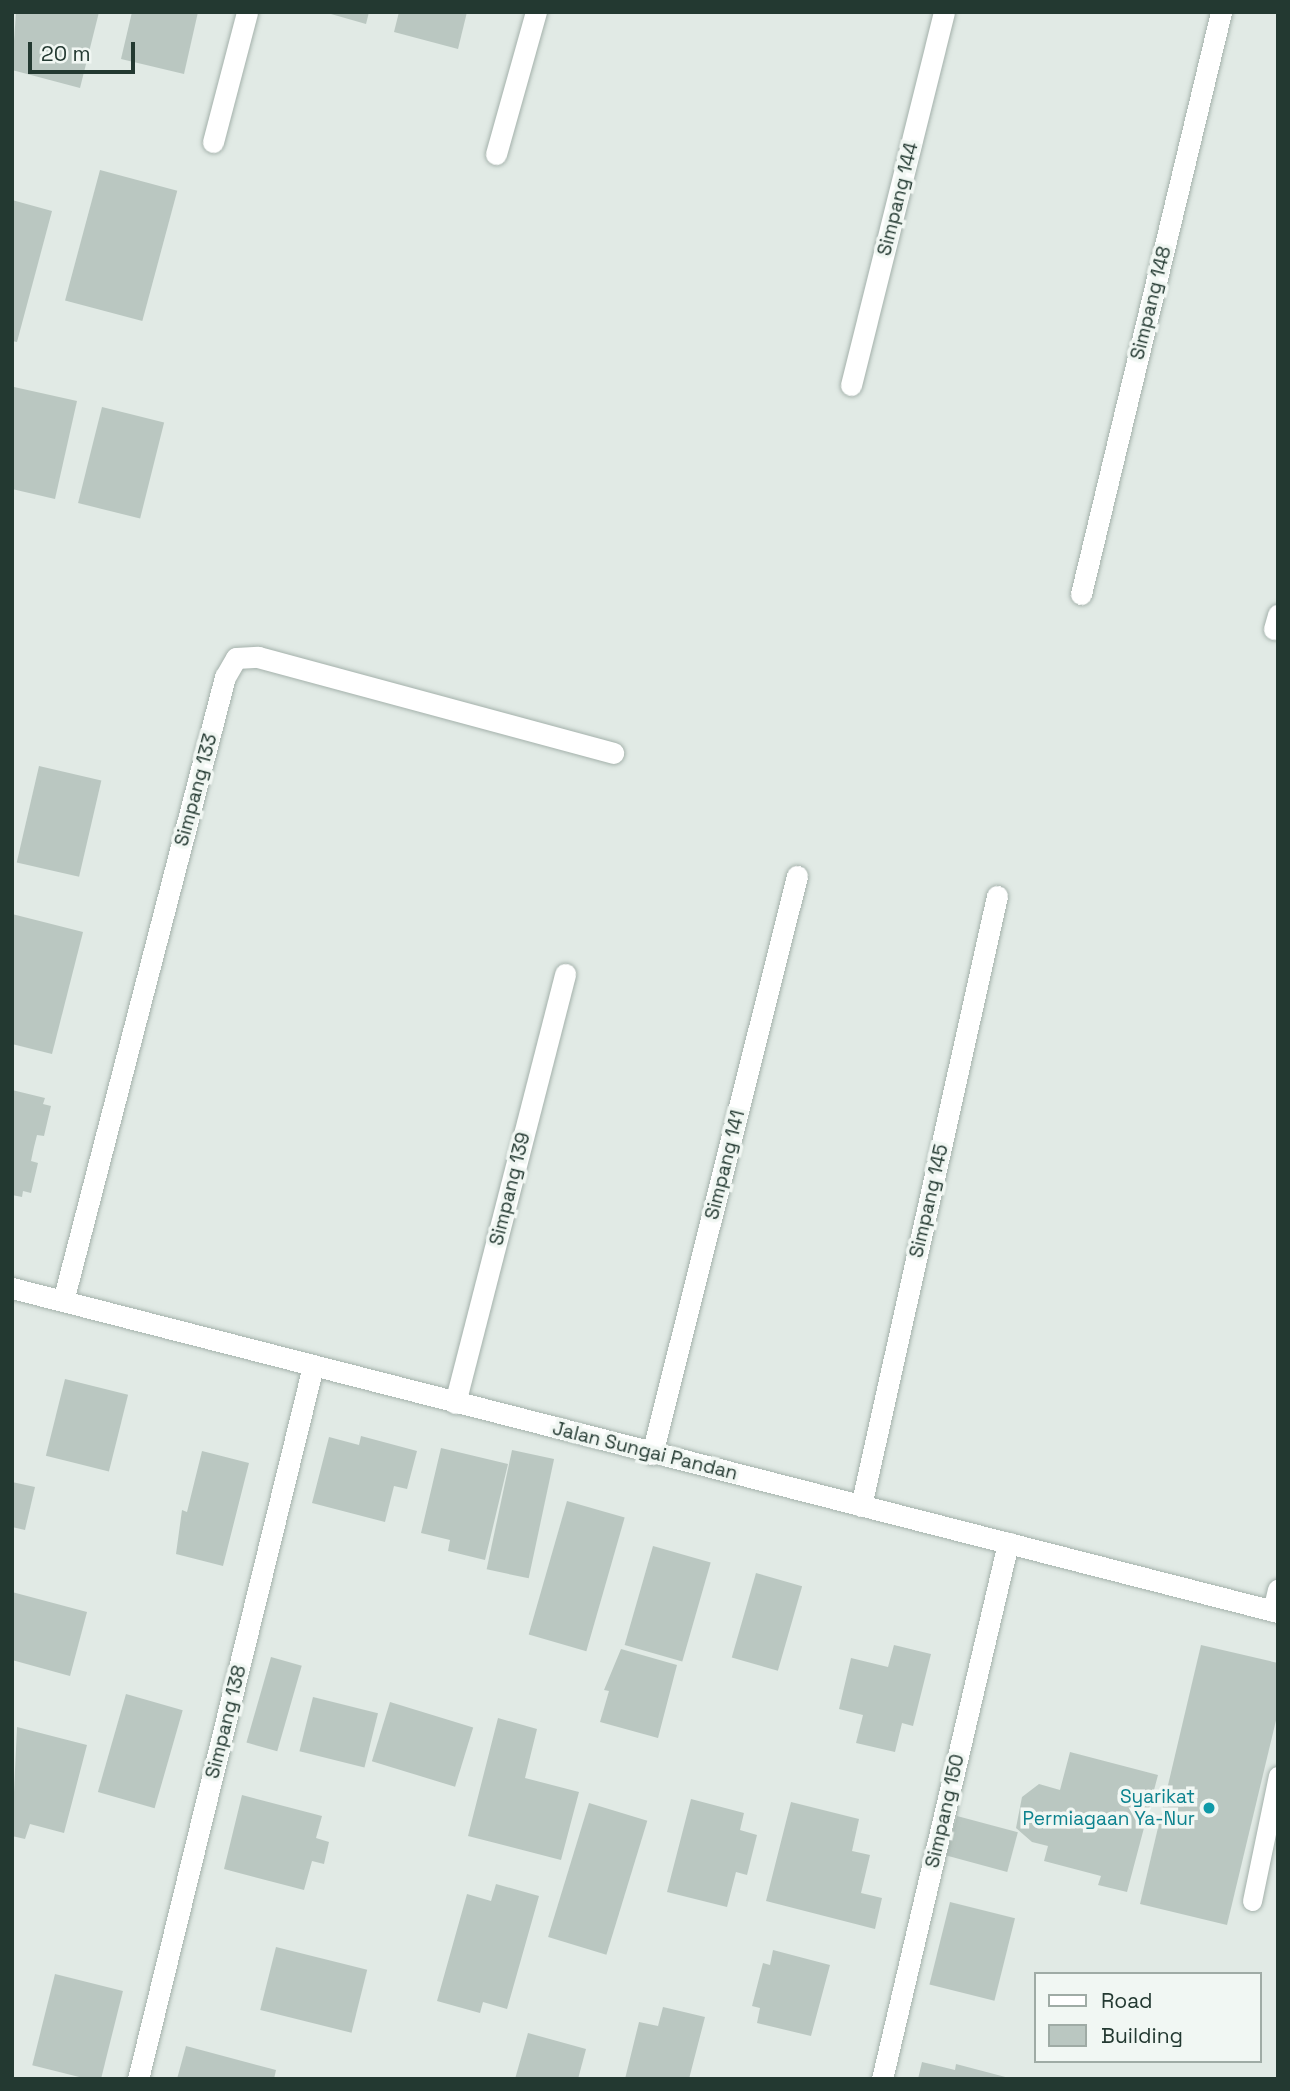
<!DOCTYPE html>
<style>
body{margin:0}
#map{position:relative;width:1290px;height:2091px;overflow:hidden;background:#e1eae5;font-family:"Space Grotesk",sans-serif}
div>[style]{position:absolute}
.building>*{inset:0;background:#bac7c1;transform-origin:0 0}
.roads{filter:drop-shadow(0 0 2px #a4b1ab) drop-shadow(0 0 2px #a4b1ab)}
.lane>*{height:19px;margin:-9.5px;padding:0 9.5px;transform-origin:9.5px;border-radius:9.5px;background:#fff}
.street>*{height:21px;margin:-10.5px;padding:0 10.5px;transform-origin:10.5px;border-radius:10.5px;background:#fff}
.secondary>*{height:21px;margin:-10.5px;padding:0 10.5px;transform-origin:10.5px;border-radius:10.5px;background:#fff}
.dots>*{width:19px;height:19px;translate:-50% -50%;box-sizing:border-box;border:4px solid #f1f7f3;border-radius:50%}
span{translate:-50% -50%;white-space:nowrap;text-align:center;line-height:1.15;-webkit-text-stroke:7px #f1f7f3;paint-order:stroke}
.street-label{font-size:19px;color:#233931}
.culture-label{font-size:19px;color:#0d838f}
.right{translate:-100% -50%;text-align:right}
.frame{position:absolute;inset:0;border:14px solid #233931;pointer-events:none}
.legend{position:absolute;left:1034px;top:1972px;width:228px;height:91px;box-sizing:border-box;background:#f1f7f3;border:2px solid #9faba5;margin:0;padding:9px 12px;list-style:none;font-size:21px;color:#233931}
.legend li{display:flex;align-items:center;gap:14px;height:35px}
.legend b{width:35px;border:2px solid #9faba5}
.scale{position:absolute;left:28px;top:42px;width:107px;height:32px;box-sizing:border-box;border:4px solid #233931;border-top:0;padding-left:9px;font-size:21px;line-height:24px;white-space:nowrap;color:#233931;-webkit-text-stroke:5px #f1f7f3;paint-order:stroke}
</style>
<div id="map">
<div class="building">
<i style="clip-path:polygon(16px 12px,99px 12px,80px 88px,12px 70px)"></i>
<i style="clip-path:polygon(132px 12px,198px 12px,184px 74px,121px 59px)"></i>
<i style="clip-path:polygon(324px 12px,369px 12px,366px 24px)"></i>
<i style="clip-path:polygon(399px 12px,467px 12px,458px 49px,394px 32px)"></i>
<i style="left:100px;top:170px;width:80px;height:135px;rotate:15deg"></i>
<i style="clip-path:polygon(12px 200px,52px 211px,17px 342px,12px 341px)"></i>
<i style="clip-path:polygon(14px 387px,77px 401px,55px 499px,12px 489px)"></i>
<i style="left:102px;top:407px;width:64px;height:99px;rotate:14deg"></i>
<i style="left:39px;top:766px;width:64px;height:99px;rotate:13deg"></i>
<i style="clip-path:polygon(12px 914px,83px 932px,52px 1054px,12px 1044px)"></i>
<i style="clip-path:polygon(12px 1090px,45px 1098px,43px 1104px,51px 1106px,44px 1136px,37px 1135px,34px 1147px,31px 1161px,38px 1163px,31px 1193px,23px 1191px,22px 1197px,12px 1195px)"></i>
<i style="left:65px;top:1379px;width:65px;height:79px;rotate:14deg"></i>
<i style="clip-path:polygon(361px 1436px,417px 1451px,407px 1489px,394px 1486px,385px 1522px,312px 1503px,329px 1437px,359px 1445px)"></i>
<i style="clip-path:polygon(441px 1448px,508px 1464px,485px 1560px,448px 1551px,450px 1540px,421px 1533px)"></i>
<i style="left:512px;top:1450px;width:43px;height:122px;rotate:12deg"></i>
<i style="clip-path:polygon(202px 1451px,249px 1463px,223px 1566px,176px 1554px,182px 1510px,187px 1512px)"></i>
<i style="clip-path:polygon(12px 1482px,35px 1487px,25px 1530px,12px 1527px)"></i>
<i style="left:567px;top:1501px;width:60px;height:139px;rotate:16deg"></i>
<i style="left:653px;top:1546px;width:60px;height:103px;rotate:16deg"></i>
<i style="left:756px;top:1573px;width:48px;height:88px;rotate:16deg"></i>
<i style="clip-path:polygon(12px 1592px,87px 1612px,70px 1676px,12px 1660px)"></i>
<i style="clip-path:polygon(894px 1645px,931px 1654px,913px 1726px,902px 1723px,895px 1752px,856px 1743px,863px 1715px,839px 1709px,851px 1658px,888px 1667px)"></i>
<i style="clip-path:polygon(1201px 1645px,1278px 1663px,1278px 1712px,1227px 1925px,1140px 1904px)"></i>
<i style="clip-path:polygon(621px 1649px,677px 1665px,658px 1738px,600px 1722px,609px 1691px,604px 1690px)"></i>
<i style="left:271px;top:1657px;width:32px;height:89px;rotate:16deg"></i>
<i style="left:126px;top:1694px;width:59px;height:102px;rotate:16deg"></i>
<i style="left:313px;top:1697px;width:67px;height:56px;rotate:14deg"></i>
<i style="left:390px;top:1702px;width:87px;height:62px;rotate:17deg"></i>
<i style="clip-path:polygon(498px 1718px,537px 1729px,525px 1778px,579px 1792px,561px 1860px,468px 1836px)"></i>
<i style="clip-path:polygon(17px 1727px,87px 1745px,64px 1833px,30px 1824px,25px 1839px,12px 1836px)"></i>
<i style="clip-path:polygon(1070px 1752px,1158px 1775px,1127px 1892px,1098px 1885px,1101px 1876px,1044px 1861px,1048px 1846px,1032px 1842px,1016px 1828px,1022px 1797px,1039px 1784px,1060px 1790px)"></i>
<i style="clip-path:polygon(242px 1795px,322px 1816px,316px 1838px,329px 1842px,324px 1864px,312px 1861px,304px 1890px,224px 1869px)"></i>
<i style="clip-path:polygon(691px 1799px,744px 1813px,740px 1830px,757px 1835px,747px 1875px,736px 1872px,727px 1907px,667px 1892px)"></i>
<i style="clip-path:polygon(791px 1802px,859px 1819px,852px 1851px,870px 1855px,861px 1893px,882px 1898px,875px 1929px,766px 1901px)"></i>
<i style="left:589px;top:1803px;width:61px;height:140px;rotate:17deg"></i>
<i style="left:957px;top:1816px;width:63px;height:41px;rotate:15deg"></i>
<i style="clip-path:polygon(496px 1884px,539px 1896px,507px 2009px,483px 2002px,480px 2013px,437px 2001px,467px 1894px,491px 1901px)"></i>
<i style="left:950px;top:1902px;width:67px;height:85px;rotate:14deg"></i>
<i style="left:276px;top:1947px;width:94px;height:65px;rotate:14deg"></i>
<i style="clip-path:polygon(773px 1950px,830px 1965px,811px 2036px,757px 2023px,760px 2008px,752px 2006px,763px 1963px,770px 1965px)"></i>
<i style="left:55px;top:1974px;width:70px;height:94px;rotate:14deg"></i>
<i style="clip-path:polygon(663px 2007px,705px 2017px,689px 2079px,625px 2079px,639px 2022px,658px 2026px)"></i>
<i style="clip-path:polygon(528px 2033px,586px 2049px,578px 2079px,515px 2079px)"></i>
<i style="clip-path:polygon(186px 2046px,276px 2070px,274px 2079px,177px 2079px)"></i>
<i style="clip-path:polygon(922px 2062px,955px 2070px,956px 2064px,1013px 2079px,918px 2079px)"></i>
</div>
<div class="roads">
<div class="lane">
<i style="left:1252px;top:1901px;width:128px;rotate:-78.3deg"></i>
</div>
<div class="street">
<i style="left:213px;top:142px;width:134px;rotate:-75.3deg"></i>
<i style="left:496px;top:154px;width:148px;rotate:-74.3deg"></i>
<i style="left:851px;top:385px;width:384px;rotate:-76deg"></i>
<i style="left:1081px;top:594px;width:599px;rotate:-76.47deg"></i>
<i style="left:1274px;top:629px;width:15px;rotate:-74deg"></i>
<i style="left:63px;top:1301px;width:645px;rotate:-75.45deg"></i>
<i style="left:225px;top:677px;width:22px;rotate:-60deg"></i>
<i style="left:236px;top:658px;width:22px;rotate:-3deg"></i>
<i style="left:258px;top:657px;width:368px;rotate:15.1deg"></i>
<i style="left:455px;top:1403px;width:443px;rotate:-75.6deg"></i>
<i style="left:652px;top:1454px;width:596px;rotate:-75.92deg"></i>
<i style="left:861px;top:1506px;width:625px;rotate:-77.43deg"></i>
<i style="left:1273px;top:1611px;width:22px;rotate:-77deg"></i>
<i style="left:138px;top:2079px;width:734px;rotate:-76.21deg"></i>
<i style="left:882px;top:2079px;width:551px;rotate:-76.77deg"></i>
</div>
<div class="secondary">
<i style="left:12px;top:1288px;width:1307px;rotate:14.36deg"></i>
</div>
</div>
<div class="dots">
<i style="left:1209px;top:1808px;background:#0f9aa8"></i>
</div>
<div class="street-label">
<span style="left:898px;top:199px;rotate:-76deg">Simpang 144</span>
<span style="left:1151px;top:303px;rotate:-76deg">Simpang 148</span>
<span style="left:196px;top:790px;rotate:-75deg">Simpang 133</span>
<span style="left:725px;top:1165px;rotate:-76deg">Simpang 141</span>
<span style="left:510px;top:1189px;rotate:-76deg">Simpang 139</span>
<span style="left:929px;top:1201px;rotate:-77deg">Simpang 145</span>
<span style="left:645px;top:1451px;rotate:14deg">Jalan Sungai Pandan</span>
<span style="left:226px;top:1722px;rotate:-76deg">Simpang 138</span>
<span style="left:945px;top:1811px;rotate:-77deg">Simpang 150</span>
</div>
<div class="culture-label">
<span class="right" style="left:1195px;top:1808px">Syarikat<br>Permiagaan Ya-Nur</span>
</div>
<div class="frame"></div>
<ul class="legend">
<li><b style="height:9px;background:#fff"></b>Road</li>
<li><b style="height:19px;background:#bac7c1"></b>Building</li>
</ul>
<div class="scale">20 m</div>
</div>
